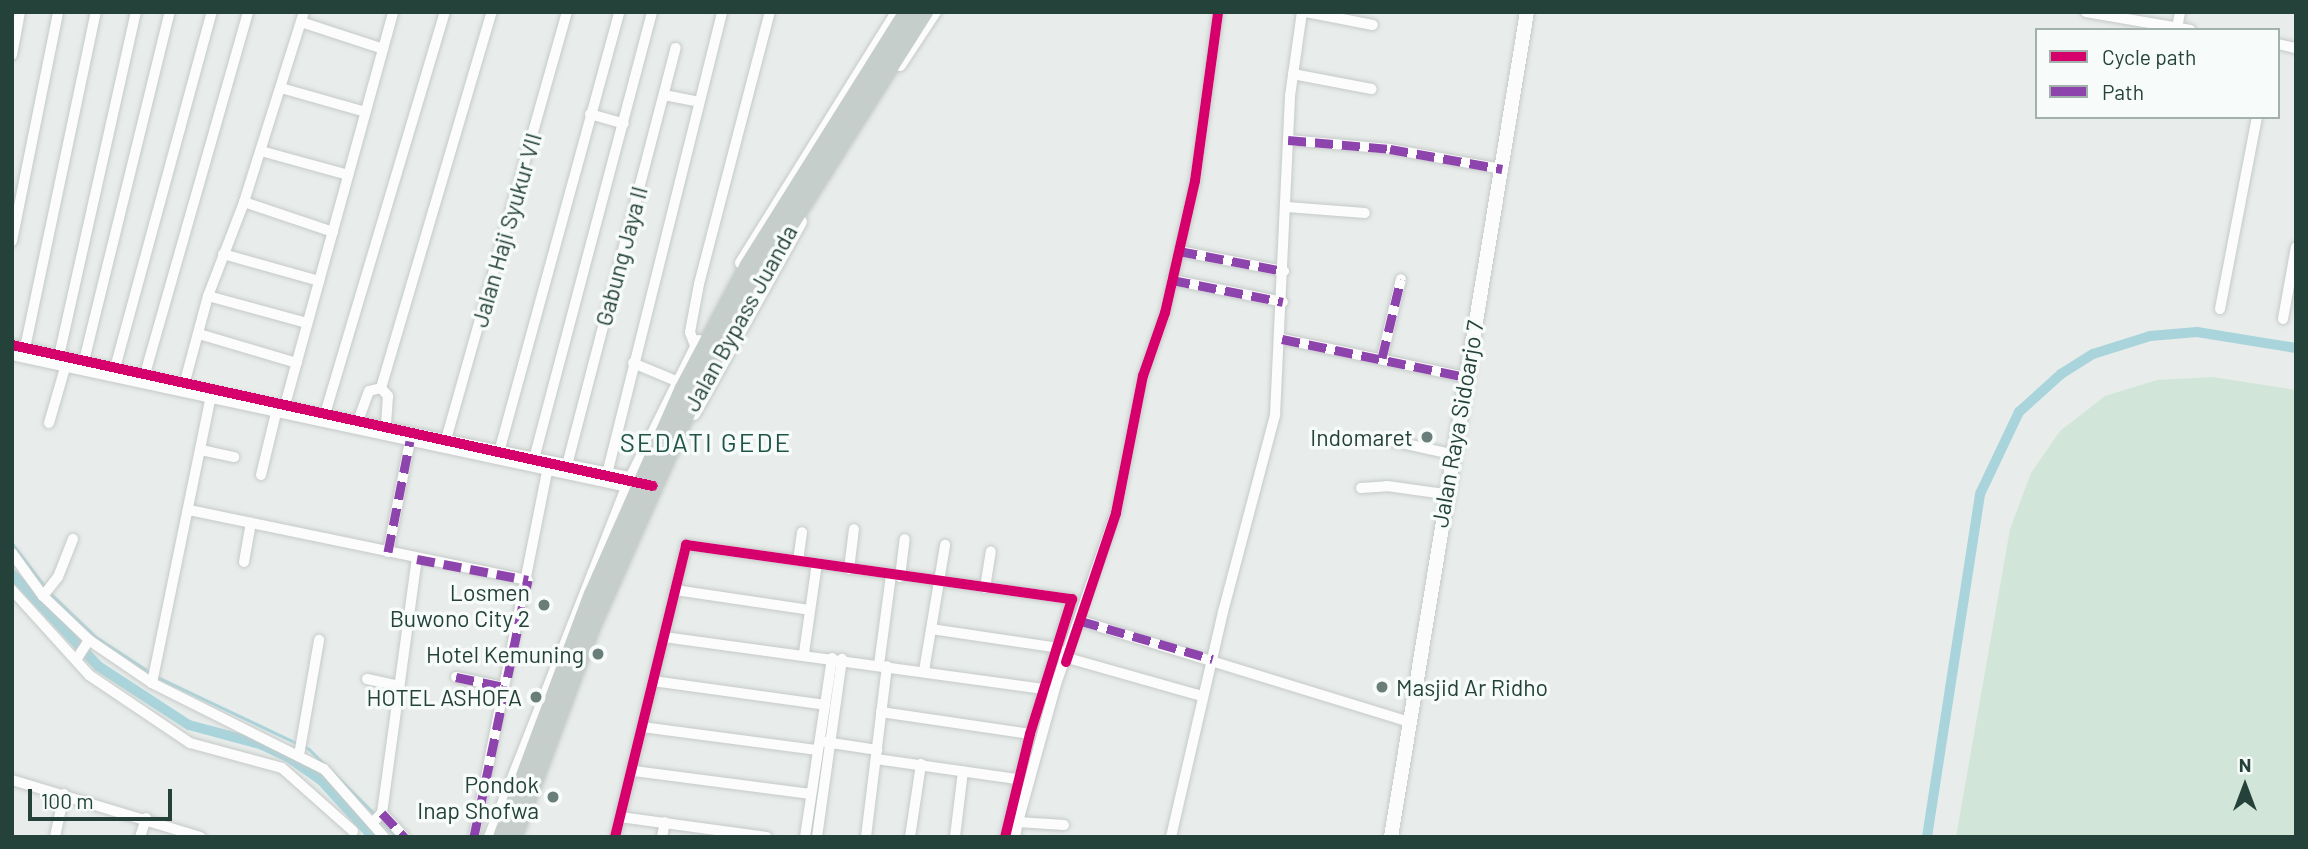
<!DOCTYPE html>
<style>
body{margin:0}
#map{position:relative;width:2308px;height:849px;overflow:hidden;background:#e8edeb;font-family:Barlow,sans-serif}
div>[style]{position:absolute}
.green>*{inset:0;background:#d1e6d8}
.stream>*{height:2.5px;margin:-1.25px;padding:0 1.25px;transform-origin:1.25px;border-radius:1.25px;background:#a9d4db}
.canal>*{height:10px;margin:-5px;padding:0 5px;transform-origin:5px;border-radius:5px;background:#a9d4db}
.roads{filter:drop-shadow(0 0 2px #c5cac8) drop-shadow(0 0 2px #c5cac8)}
.minor>*{height:10px;margin:-5px;padding:0 5px;transform-origin:5px;border-radius:5px;background:#fcfcfc}
.tertiary>*{height:12px;margin:-6px;padding:0 6px;transform-origin:6px;border-radius:6px;background:#fcfcfc}
.secondary>*{height:14px;margin:-7px;padding:0 7px;transform-origin:7px;border-radius:7px;background:#fcfcfc}
.trunk>*{height:16px;margin:-8px;padding:0 8px;transform-origin:8px;border-radius:8px;background:#c6cecc}
.quiet>*{height:9px;margin-top:-4.5px;transform-origin:0;background:repeating-linear-gradient(90deg,#8e44ad 0 18px,transparent 0 27px)}
.cycleway>*{height:10px;margin:-5px;padding:0 5px;transform-origin:5px;border-radius:5px;background:#d6006c}
.dots>*{width:19px;height:19px;translate:-50% -50%;box-sizing:border-box;border:4px solid #f7fbf9;border-radius:50%}
span{translate:-50% -50%;white-space:nowrap;text-align:center;line-height:1.15;-webkit-text-stroke:7px #f7fbf9;paint-order:stroke}
.street-label{font-size:23px;color:#24423a}
.poi-label{font-size:23px;color:#24423a}
.right{translate:-100% -50%;text-align:right}
.left{translate:0 -50%;text-align:left}
.quarter-label{font-size:26px;color:#1f5548;letter-spacing:2px}
.frame{position:absolute;inset:0;border:14px solid #24423a;pointer-events:none}
.legend{position:absolute;left:2035px;top:28px;width:245px;height:91px;box-sizing:border-box;background:#f7fbf9;border:2px solid #a3b1ad;margin:0;padding:9px 12px;list-style:none;font-size:21px;color:#24423a}
.legend li{display:flex;align-items:center;gap:14px;height:35px}
.legend b{width:35px;border:2px solid #a3b1ad}
.north{position:absolute;left:2210px;top:751px;width:70px;height:70px;-webkit-text-stroke:5px #f7fbf9;paint-order:stroke;rotate:0deg;font-size:19px;font-weight:700;line-height:28px;text-align:center;color:#24423a}
.north::after{content:'';display:block;margin:auto;width:24px;height:32px;background:#24423a;clip-path:polygon(50% 0,100% 100%,50% 72%,0 100%)}
.scale{position:absolute;left:28px;top:789px;width:144px;height:32px;box-sizing:border-box;border:4px solid #24423a;border-top:0;padding-left:9px;font-size:21px;line-height:24px;white-space:nowrap;color:#24423a;-webkit-text-stroke:5px #f7fbf9;paint-order:stroke}
</style>
<div id="map">
<div class="green">
<i style="clip-path:polygon(2213px 377px,2296px 390px,2296px 837px,1956px 837px,2010px 529px,2031px 473px,2060px 431px,2105px 396px,2157px 380px)"></i>
</div>
<div class="stream">
<i style="left:12px;top:543px;width:56px;rotate:52.9deg"></i>
<i style="left:50px;top:593px;width:64px;rotate:43.7deg"></i>
<i style="left:96px;top:637px;width:66px;rotate:33.2deg"></i>
<i style="left:157px;top:677px;width:168px;rotate:25.3deg"></i>
<i style="left:309px;top:749px;width:94px;rotate:44.6deg"></i>
<i style="left:381px;top:820px;width:23px;rotate:47deg"></i>
</div>
<div class="canal">
<i style="left:12px;top:574px;width:126px;rotate:46.9deg"></i>
<i style="left:98px;top:666px;width:108px;rotate:33deg"></i>
<i style="left:189px;top:725px;width:73px;rotate:15deg"></i>
<i style="left:260px;top:744px;width:31px;rotate:25deg"></i>
<i style="left:288px;top:757px;width:39px;rotate:35deg"></i>
<i style="left:320px;top:779px;width:79px;rotate:47.6deg"></i>
<i style="left:1927px;top:837px;width:347px;rotate:-81.2deg"></i>
<i style="left:1980px;top:494px;width:91px;rotate:-64.6deg"></i>
<i style="left:2019px;top:412px;width:57px;rotate:-42.1deg"></i>
<i style="left:2061px;top:374px;width:38px;rotate:-32deg"></i>
<i style="left:2093px;top:354px;width:60px;rotate:-17.5deg"></i>
<i style="left:2150px;top:336px;width:47px;rotate:-4.9deg"></i>
<i style="left:2197px;top:332px;width:100px;rotate:9.2deg"></i>
</div>
<div class="roads">
<div class="minor">
<i style="left:1306px;top:12px;width:68px;rotate:11deg"></i>
<i style="left:2086px;top:12px;width:106px;rotate:9.8deg"></i>
<i style="left:301px;top:22px;width:86px;rotate:18.2deg"></i>
<i style="left:2177px;top:28px;width:16px;rotate:-79deg"></i>
<i style="left:2278px;top:44px;width:18px;rotate:13deg"></i>
<i style="left:12px;top:55px;width:44px;rotate:-79.5deg"></i>
<i style="left:1293px;top:74px;width:80px;rotate:10.8deg"></i>
<i style="left:281px;top:88px;width:88px;rotate:15.8deg"></i>
<i style="left:664px;top:95px;width:36px;rotate:11deg"></i>
<i style="left:590px;top:114px;width:35px;rotate:16deg"></i>
<i style="left:1288px;top:140px;width:102px;rotate:5deg"></i>
<i style="left:1390px;top:149px;width:114px;rotate:10.1deg"></i>
<i style="left:261px;top:151px;width:90px;rotate:15.4deg"></i>
<i style="left:244px;top:202px;width:94px;rotate:18.6deg"></i>
<i style="left:1287px;top:207px;width:78px;rotate:4.4deg"></i>
<i style="left:12px;top:241px;width:234px;rotate:-78.6deg"></i>
<i style="left:1179px;top:251px;width:107px;rotate:10.8deg"></i>
<i style="left:223px;top:254px;width:100px;rotate:15.7deg"></i>
<i style="left:1172px;top:280px;width:113px;rotate:11.2deg"></i>
<i style="left:208px;top:296px;width:103px;rotate:15.3deg"></i>
<i style="left:2220px;top:309px;width:196px;rotate:-79.1deg"></i>
<i style="left:2283px;top:319px;width:73px;rotate:-79.8deg"></i>
<i style="left:199px;top:334px;width:102px;rotate:16.5deg"></i>
<i style="left:1282px;top:339px;width:187px;rotate:11.7deg"></i>
<i style="left:12px;top:345px;width:204px;rotate:13.3deg"></i>
<i style="left:211px;top:392px;width:435px;rotate:11.5deg"></i>
<i style="left:25px;top:348px;width:343px;rotate:-78.1deg"></i>
<i style="left:696px;top:348px;width:17px;rotate:-111deg"></i>
<i style="left:690px;top:332px;width:49px;rotate:-79.4deg"></i>
<i style="left:699px;top:284px;width:281px;rotate:-75.4deg"></i>
<i style="left:12px;top:355px;width:629px;rotate:12.11deg"></i>
<i style="left:59px;top:356px;width:353px;rotate:-77.4deg"></i>
<i style="left:1382px;top:358px;width:81px;rotate:-76.5deg"></i>
<i style="left:633px;top:363px;width:47px;rotate:22.7deg"></i>
<i style="left:115px;top:368px;width:369px;rotate:-74.8deg"></i>
<i style="left:82px;top:369px;width:368px;rotate:-76.2deg"></i>
<i style="left:143px;top:381px;width:384px;rotate:-74.1deg"></i>
<i style="left:184px;top:385px;width:92px;rotate:-74.9deg"></i>
<i style="left:208px;top:296px;width:101px;rotate:-69deg"></i>
<i style="left:244px;top:202px;width:199px;rotate:-72.5deg"></i>
<i style="left:381px;top:388px;width:392px;rotate:-73.6deg"></i>
<i style="left:285px;top:405px;width:408px;rotate:-74.6deg"></i>
<i style="left:325px;top:414px;width:420px;rotate:-73.4deg"></i>
<i style="left:358px;top:421px;width:32px;rotate:-70deg"></i>
<i style="left:369px;top:391px;width:12px;rotate:-14deg"></i>
<i style="left:381px;top:388px;width:11px;rotate:49deg"></i>
<i style="left:388px;top:396px;width:30px;rotate:94deg"></i>
<i style="left:49px;top:423px;width:57px;rotate:-73.8deg"></i>
<i style="left:1388px;top:440px;width:65px;rotate:12.5deg"></i>
<i style="left:445px;top:443px;width:448px;rotate:-74.2deg"></i>
<i style="left:201px;top:450px;width:34px;rotate:12deg"></i>
<i style="left:499px;top:452px;width:456px;rotate:-74.7deg"></i>
<i style="left:534px;top:459px;width:462px;rotate:-75.2deg"></i>
<i style="left:567px;top:465px;width:431px;rotate:-75.4deg"></i>
<i style="left:607px;top:474px;width:476px;rotate:-76deg"></i>
<i style="left:261px;top:475px;width:64px;rotate:-76.4deg"></i>
<i style="left:1361px;top:488px;width:26px;rotate:-4deg"></i>
<i style="left:1387px;top:486px;width:58px;rotate:8deg"></i>
<i style="left:189px;top:510px;width:346px;rotate:11.7deg"></i>
<i style="left:388px;top:552px;width:113px;rotate:-78.8deg"></i>
<i style="left:12px;top:553px;width:53px;rotate:54.2deg"></i>
<i style="left:43px;top:596px;width:64px;rotate:43.7deg"></i>
<i style="left:89px;top:640px;width:76px;rotate:34.3deg"></i>
<i style="left:152px;top:683px;width:192px;rotate:26.6deg"></i>
<i style="left:324px;top:769px;width:91px;rotate:48.6deg"></i>
<i style="left:798px;top:561px;width:29px;rotate:-82deg"></i>
<i style="left:244px;top:562px;width:40px;rotate:-80deg"></i>
<i style="left:849px;top:569px;width:40px;rotate:-82.9deg"></i>
<i style="left:900px;top:577px;width:38px;rotate:-83deg"></i>
<i style="left:985px;top:588px;width:37px;rotate:-81deg"></i>
<i style="left:12px;top:590px;width:115px;rotate:47.8deg"></i>
<i style="left:89px;top:675px;width:122px;rotate:34deg"></i>
<i style="left:190px;top:743px;width:95px;rotate:15.2deg"></i>
<i style="left:282px;top:768px;width:95px;rotate:41.6deg"></i>
<i style="left:675px;top:590px;width:136px;rotate:8.4deg"></i>
<i style="left:43px;top:596px;width:24px;rotate:-52deg"></i>
<i style="left:58px;top:577px;width:41px;rotate:-68.5deg"></i>
<i style="left:1081px;top:621px;width:343px;rotate:17.1deg"></i>
<i style="left:931px;top:629px;width:129px;rotate:8.4deg"></i>
<i style="left:664px;top:637px;width:385px;rotate:7.8deg"></i>
<i style="left:804px;top:653px;width:91px;rotate:-81.8deg"></i>
<i style="left:1064px;top:657px;width:143px;rotate:15.8deg"></i>
<i style="left:76px;top:660px;width:24px;rotate:-57deg"></i>
<i style="left:879px;top:665px;width:91px;rotate:-82.4deg"></i>
<i style="left:924px;top:671px;width:128px;rotate:-80.5deg"></i>
<i style="left:456px;top:677px;width:49px;rotate:11.8deg"></i>
<i style="left:367px;top:679px;width:33px;rotate:12deg"></i>
<i style="left:653px;top:681px;width:174px;rotate:7.9deg"></i>
<i style="left:152px;top:683px;width:293px;rotate:-78.4deg"></i>
<i style="left:881px;top:712px;width:151px;rotate:8.4deg"></i>
<i style="left:642px;top:727px;width:177px;rotate:7.5deg"></i>
<i style="left:825px;top:742px;width:53px;rotate:8.7deg"></i>
<i style="left:299px;top:755px;width:117px;rotate:-80.1deg"></i>
<i style="left:876px;top:759px;width:142px;rotate:8.1deg"></i>
<i style="left:634px;top:771px;width:178px;rotate:7.4deg"></i>
<i style="left:12px;top:780px;width:197px;rotate:16.8deg"></i>
<i style="left:382px;top:813px;width:33px;rotate:47deg"></i>
<i style="left:620px;top:817px;width:148px;rotate:7.7deg"></i>
<i style="left:372px;top:823px;width:14px;rotate:-45deg"></i>
<i style="left:382px;top:813px;width:256px;rotate:-82.2deg"></i>
<i style="left:1064px;top:825px;width:46px;rotate:-176.3deg"></i>
<i style="left:1018px;top:822px;width:143px;rotate:-74.6deg"></i>
<i style="left:1056px;top:684px;width:181px;rotate:-70.7deg"></i>
<i style="left:1116px;top:513px;width:140px;rotate:-78.9deg"></i>
<i style="left:1143px;top:376px;width:67px;rotate:-70.8deg"></i>
<i style="left:1165px;top:313px;width:135px;rotate:-77.2deg"></i>
<i style="left:1195px;top:181px;width:171px;rotate:-82.2deg"></i>
<i style="left:55px;top:837px;width:44px;rotate:-78.2deg"></i>
<i style="left:140px;top:837px;width:20px;rotate:-72deg"></i>
<i style="left:474px;top:837px;width:381px;rotate:-78.7deg"></i>
<i style="left:615px;top:837px;width:301px;rotate:-76.3deg"></i>
<i style="left:686px;top:545px;width:390px;rotate:8deg"></i>
<i style="left:1072px;top:599px;width:141px;rotate:107.3deg"></i>
<i style="left:1030px;top:734px;width:106px;rotate:103.6deg"></i>
<i style="left:662px;top:837px;width:15px;rotate:-79deg"></i>
<i style="left:805px;top:837px;width:181px;rotate:-81.4deg"></i>
<i style="left:817px;top:837px;width:180px;rotate:-82deg"></i>
<i style="left:866px;top:837px;width:172px;rotate:-83deg"></i>
<i style="left:910px;top:837px;width:74px;rotate:-81.4deg"></i>
<i style="left:955px;top:837px;width:66px;rotate:-83.1deg"></i>
<i style="left:1015px;top:837px;width:15px;rotate:-79deg"></i>
<i style="left:1171px;top:837px;width:231px;rotate:-77deg"></i>
<i style="left:1223px;top:612px;width:204px;rotate:-75.2deg"></i>
<i style="left:1275px;top:415px;width:319px;rotate:-87.3deg"></i>
<i style="left:1290px;top:96px;width:85px;rotate:-81.9deg"></i>
</div>
<div class="tertiary">
<i style="left:900px;top:65px;width:64px;rotate:-56.6deg"></i>
<i style="left:741px;top:263px;width:296px;rotate:-58.1deg"></i>
<i style="left:694px;top:414px;width:220px;rotate:-60.9deg"></i>
<i style="left:490px;top:837px;width:386px;rotate:-68.6deg"></i>
<i style="left:631px;top:478px;width:153px;rotate:-63.6deg"></i>
</div>
<div class="secondary">
<i style="left:1391px;top:837px;width:836px;rotate:-80.64deg"></i>
</div>
<div class="trunk">
<i style="left:501px;top:837px;width:259px;rotate:-69.5deg"></i>
<i style="left:592px;top:594px;width:225px;rotate:-66.2deg"></i>
<i style="left:683px;top:388px;width:139px;rotate:-62.1deg"></i>
<i style="left:748px;top:265px;width:299px;rotate:-57.9deg"></i>
<i style="left:514px;top:837px;width:226px;rotate:-69.6deg"></i>
<i style="left:593px;top:625px;width:256px;rotate:-66deg"></i>
<i style="left:697px;top:391px;width:173px;rotate:-60.9deg"></i>
<i style="left:781px;top:240px;width:270px;rotate:-57.7deg"></i>
</div>
</div>
<div class="quiet">
<i style="left:1288px;top:140px;width:102px;rotate:5deg"></i>
<i style="left:1390px;top:149px;width:114px;rotate:10.1deg"></i>
<i style="left:1179px;top:251px;width:107px;rotate:10.8deg"></i>
<i style="left:1172px;top:280px;width:113px;rotate:11.2deg"></i>
<i style="left:1282px;top:339px;width:187px;rotate:11.7deg"></i>
<i style="left:1382px;top:358px;width:81px;rotate:-76.5deg"></i>
<i style="left:388px;top:552px;width:113px;rotate:-78.8deg"></i>
<i style="left:417px;top:559px;width:113px;rotate:10.7deg"></i>
<i style="left:528px;top:580px;width:263px;rotate:101.9deg"></i>
<i style="left:1081px;top:621px;width:137px;rotate:16.1deg"></i>
<i style="left:456px;top:677px;width:49px;rotate:11.8deg"></i>
<i style="left:382px;top:813px;width:33px;rotate:47deg"></i>
</div>
<div class="cycleway">
<i style="left:12px;top:345px;width:656px;rotate:12.41deg"></i>
<i style="left:1066px;top:662px;width:157px;rotate:-71.4deg"></i>
<i style="left:1116px;top:513px;width:140px;rotate:-78.9deg"></i>
<i style="left:1143px;top:376px;width:67px;rotate:-70.8deg"></i>
<i style="left:1165px;top:313px;width:135px;rotate:-77.2deg"></i>
<i style="left:1195px;top:181px;width:171px;rotate:-82.2deg"></i>
<i style="left:615px;top:837px;width:301px;rotate:-76.3deg"></i>
<i style="left:686px;top:545px;width:390px;rotate:8deg"></i>
<i style="left:1072px;top:599px;width:141px;rotate:107.3deg"></i>
<i style="left:1030px;top:734px;width:106px;rotate:103.6deg"></i>
</div>
<div class="dots">
<i style="left:1427px;top:437px;background:#697e78"></i>
<i style="left:544px;top:605px;background:#697e78"></i>
<i style="left:598px;top:654px;background:#697e78"></i>
<i style="left:1382px;top:687px;background:#697e78"></i>
<i style="left:536px;top:697px;background:#697e78"></i>
<i style="left:553px;top:797px;background:#697e78"></i>
</div>
<div class="street-label">
<span style="left:506px;top:230px;rotate:-74deg">Jalan Haji Syukur VII</span>
<span style="left:621px;top:256px;rotate:-75deg">Gabung Jaya II</span>
<span style="left:740px;top:318px;rotate:-61deg">Jalan Bypass Juanda</span>
<span style="left:1457px;top:424px;rotate:-80deg">Jalan Raya Sidoarjo 7</span>
</div>
<div class="poi-label">
<span class="right" style="left:1413px;top:437px">Indomaret</span>
<span class="right" style="left:530px;top:605px">Losmen<br>Buwono City 2</span>
<span class="right" style="left:584px;top:654px">Hotel Kemuning</span>
<span class="left" style="left:1396px;top:687px">Masjid Ar Ridho</span>
<span class="right" style="left:522px;top:697px">HOTEL ASHOFA</span>
<span class="right" style="left:539px;top:797px">Pondok<br>Inap Shofwa</span>
</div>
<div class="quarter-label">
<span style="left:706px;top:442px">SEDATI GEDE</span>
</div>
<div class="frame"></div>
<ul class="legend">
<li><b style="height:9px;background:#d6006c"></b>Cycle path</li>
<li><b style="height:9px;background:#8e44ad"></b>Path</li>
</ul>
<div class="north">N</div>
<div class="scale">100 m</div>
</div>
